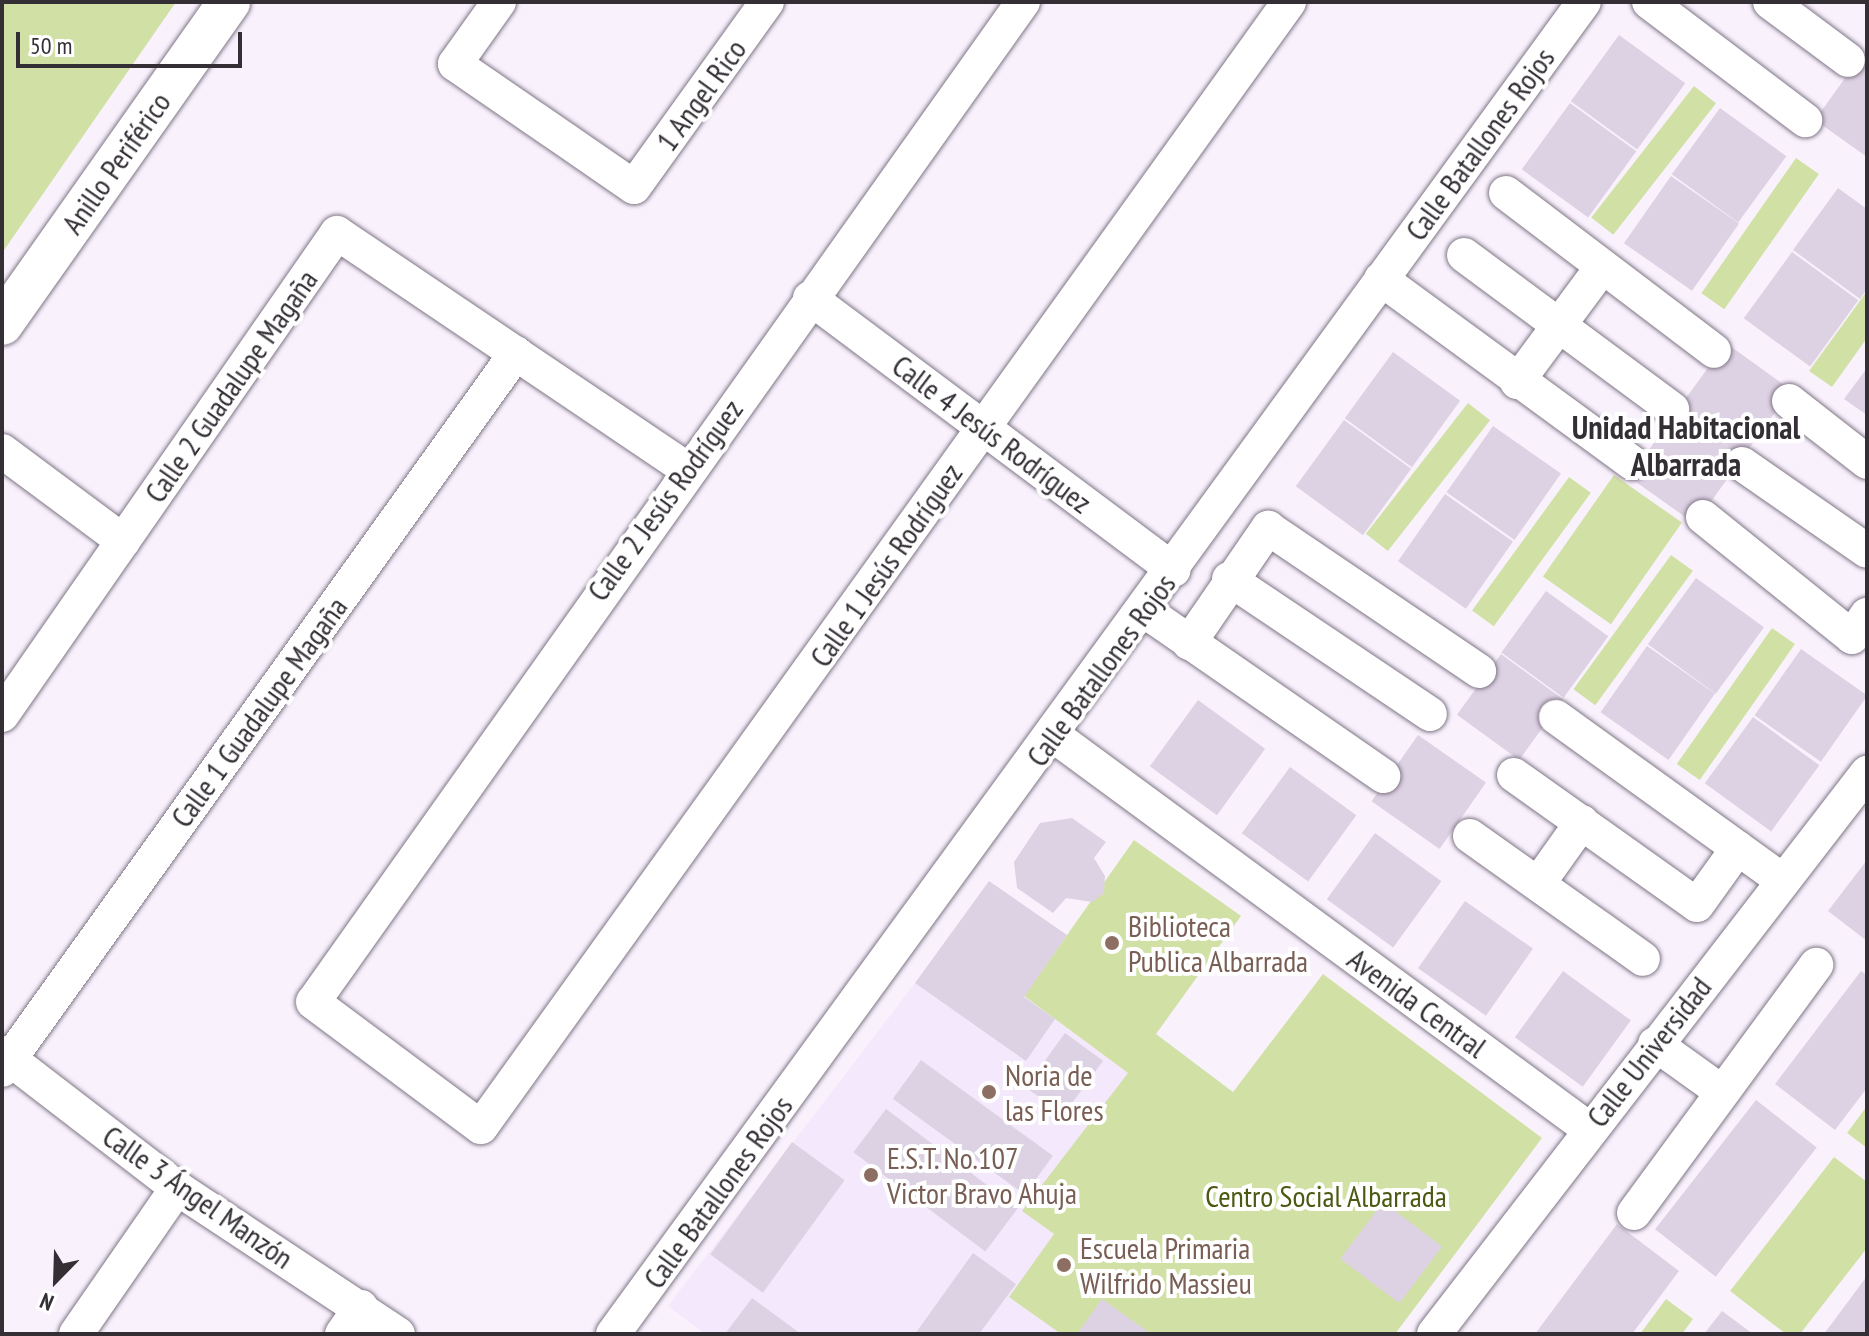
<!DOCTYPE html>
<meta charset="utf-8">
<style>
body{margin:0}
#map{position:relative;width:1869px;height:1336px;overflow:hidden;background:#f9f2fd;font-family:"PT Sans Narrow",sans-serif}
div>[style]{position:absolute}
.built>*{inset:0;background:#f4e8fc}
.green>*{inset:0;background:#d1e1a6;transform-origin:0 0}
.building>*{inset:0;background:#ddd2e4;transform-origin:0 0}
.roads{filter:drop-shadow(0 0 2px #807686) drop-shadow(0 0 2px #807686)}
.minor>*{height:34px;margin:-17px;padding:0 17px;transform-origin:17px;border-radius:17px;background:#fff}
.major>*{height:42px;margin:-21px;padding:0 21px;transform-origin:21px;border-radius:21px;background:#fff}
.dots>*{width:22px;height:22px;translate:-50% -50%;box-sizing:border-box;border:4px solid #fff;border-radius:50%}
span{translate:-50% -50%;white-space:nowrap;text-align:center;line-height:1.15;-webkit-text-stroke:8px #fff;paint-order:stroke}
.street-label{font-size:30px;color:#332f35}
.education-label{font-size:30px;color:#785e54}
.left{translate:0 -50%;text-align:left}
.park-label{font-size:30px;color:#4b5912}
.neighbourhood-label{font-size:32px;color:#332f35;font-weight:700}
.frame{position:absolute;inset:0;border:4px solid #332f35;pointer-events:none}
.north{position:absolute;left:16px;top:1240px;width:80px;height:80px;-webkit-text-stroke:6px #fff;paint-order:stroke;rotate:203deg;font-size:22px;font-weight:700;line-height:32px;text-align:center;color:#332f35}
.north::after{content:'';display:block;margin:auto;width:28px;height:36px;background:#332f35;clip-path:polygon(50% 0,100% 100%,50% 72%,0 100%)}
.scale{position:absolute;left:16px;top:32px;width:226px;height:36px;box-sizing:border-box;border:4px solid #332f35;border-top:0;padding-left:10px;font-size:24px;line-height:28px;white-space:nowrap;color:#332f35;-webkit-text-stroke:6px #fff;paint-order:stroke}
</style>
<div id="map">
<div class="built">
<i style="clip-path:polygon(915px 983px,1024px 996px,1128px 1073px,1190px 1334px,705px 1334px,668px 1306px)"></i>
</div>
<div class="green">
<i style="clip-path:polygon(2px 2px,176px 2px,2px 253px)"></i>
<i style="left:1694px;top:86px;width:28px;height:167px;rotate:38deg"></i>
<i style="left:1796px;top:158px;width:28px;height:165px;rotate:35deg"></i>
<i style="clip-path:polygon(1867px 291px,1867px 338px,1832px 387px,1809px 371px)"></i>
<i style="left:1468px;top:403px;width:28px;height:166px;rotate:38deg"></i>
<i style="left:1614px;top:475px;width:83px;height:124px;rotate:35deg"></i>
<i style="left:1569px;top:477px;width:27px;height:165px;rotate:36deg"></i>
<i style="left:1671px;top:555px;width:27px;height:166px;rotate:36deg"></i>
<i style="left:1772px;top:628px;width:28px;height:166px;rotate:35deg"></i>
<i style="clip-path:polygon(1134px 840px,1241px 916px,1156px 1034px,1233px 1092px,1323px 974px,1542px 1138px,1395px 1334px,1061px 1334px,1009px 1297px,1054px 1234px,1022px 1211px,1128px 1073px,1024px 996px)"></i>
<i style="clip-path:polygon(1867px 1106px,1867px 1148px,1847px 1133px)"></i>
<i style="clip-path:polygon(1834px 1157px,1867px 1182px,1867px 1248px,1800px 1334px,1786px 1334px,1730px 1291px)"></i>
<i style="clip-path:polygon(1666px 1299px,1693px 1319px,1682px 1334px,1640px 1334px)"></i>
</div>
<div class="building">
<i style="left:1619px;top:35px;width:82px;height:82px;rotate:36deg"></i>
<i style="clip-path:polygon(1860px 57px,1867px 62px,1867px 157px,1815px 120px)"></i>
<i style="left:1570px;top:103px;width:82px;height:82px;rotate:36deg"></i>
<i style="left:1720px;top:108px;width:82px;height:82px;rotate:36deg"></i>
<i style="left:1671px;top:176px;width:83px;height:82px;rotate:35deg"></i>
<i style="clip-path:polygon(1838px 188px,1867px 209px,1867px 289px,1860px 299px,1793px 250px)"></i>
<i style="left:1792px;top:252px;width:82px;height:82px;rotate:36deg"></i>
<i style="clip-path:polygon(1726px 343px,1791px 390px,1695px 524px,1629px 477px,1677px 411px,1730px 448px,1678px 409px)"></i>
<i style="left:1393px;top:352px;width:83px;height:82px;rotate:36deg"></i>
<i style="clip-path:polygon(1867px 368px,1867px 415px,1844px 399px)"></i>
<i style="left:1344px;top:420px;width:83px;height:82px;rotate:36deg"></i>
<i style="left:1493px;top:426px;width:83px;height:81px;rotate:35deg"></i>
<i style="left:1445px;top:494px;width:83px;height:82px;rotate:35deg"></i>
<i style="left:1696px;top:578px;width:84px;height:82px;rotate:36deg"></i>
<i style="left:1546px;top:591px;width:77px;height:76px;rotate:36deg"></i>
<i style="left:1647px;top:646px;width:83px;height:81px;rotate:35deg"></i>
<i style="left:1801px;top:649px;width:81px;height:81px;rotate:35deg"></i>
<i style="left:1501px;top:654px;width:77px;height:75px;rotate:36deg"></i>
<i style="left:1198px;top:700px;width:83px;height:82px;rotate:36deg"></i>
<i style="left:1753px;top:717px;width:82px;height:82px;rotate:36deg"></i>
<i style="left:1418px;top:735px;width:83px;height:81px;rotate:35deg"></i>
<i style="left:1290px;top:767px;width:82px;height:82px;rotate:36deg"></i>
<i style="clip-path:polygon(1072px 818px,1106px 842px,1094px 858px,1105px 876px,1104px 893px,1092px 902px,1066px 898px,1053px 913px,1017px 888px,1014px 862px,1040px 823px)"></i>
<i style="left:1375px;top:833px;width:82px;height:82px;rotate:36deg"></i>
<i style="clip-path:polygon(1867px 860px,1867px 941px,1828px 911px)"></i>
<i style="clip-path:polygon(989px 881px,1067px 935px,1024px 997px,1055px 1019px,1026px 1061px,915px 983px)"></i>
<i style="left:1465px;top:901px;width:83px;height:82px;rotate:35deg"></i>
<i style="left:1563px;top:971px;width:84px;height:82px;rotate:36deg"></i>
<i style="clip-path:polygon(1861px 971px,1867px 975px,1867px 1088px,1835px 1130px,1775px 1084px)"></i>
<i style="left:1065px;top:1033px;width:47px;height:67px;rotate:36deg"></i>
<i style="left:921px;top:1060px;width:163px;height:48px;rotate:36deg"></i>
<i style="left:1756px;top:1100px;width:77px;height:164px;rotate:38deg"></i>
<i style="left:886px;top:1109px;width:165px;height:54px;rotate:37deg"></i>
<i style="left:792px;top:1142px;width:65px;height:139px;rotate:36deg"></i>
<i style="left:1383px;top:1202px;width:74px;height:71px;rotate:37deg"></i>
<i style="clip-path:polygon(1617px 1224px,1679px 1271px,1632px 1334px,1535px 1334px)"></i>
<i style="clip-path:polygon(973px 1253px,1016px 1284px,979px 1334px,915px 1334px)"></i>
<i style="clip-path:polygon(1867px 1276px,1867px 1334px,1824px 1334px)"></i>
<i style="clip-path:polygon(752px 1298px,801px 1334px,725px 1334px)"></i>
<i style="clip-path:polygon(1102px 1299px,1151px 1334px,1077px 1334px)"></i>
<i style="clip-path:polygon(1722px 1311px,1753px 1334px,1704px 1334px)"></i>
</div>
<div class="roads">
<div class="minor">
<i style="left:499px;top:2px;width:76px;rotate:125.4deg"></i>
<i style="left:455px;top:64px;width:217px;rotate:34.5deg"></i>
<i style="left:634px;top:187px;width:228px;rotate:-54.3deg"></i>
<i style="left:1023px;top:2px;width:1226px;rotate:125.37deg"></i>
<i style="left:313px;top:1002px;width:209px;rotate:36.7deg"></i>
<i style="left:481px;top:1127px;width:1385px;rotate:-54.31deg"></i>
<i style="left:1649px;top:2px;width:196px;rotate:37.1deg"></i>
<i style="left:1770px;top:2px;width:97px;rotate:36.6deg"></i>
<i style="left:1506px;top:193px;width:261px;rotate:37.2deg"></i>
<i style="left:1464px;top:255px;width:259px;rotate:36.5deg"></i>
<i style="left:1381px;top:279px;width:311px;rotate:36.2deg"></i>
<i style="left:810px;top:298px;width:454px;rotate:36.8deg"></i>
<i style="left:1517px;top:382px;width:143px;rotate:-53.5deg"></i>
<i style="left:1789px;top:401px;width:99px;rotate:38deg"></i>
<i style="left:2px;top:451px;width:151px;rotate:36.6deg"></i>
<i style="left:1742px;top:464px;width:152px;rotate:34.8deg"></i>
<i style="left:1703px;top:517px;width:191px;rotate:38.8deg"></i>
<i style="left:1852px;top:637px;width:27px;rotate:-56deg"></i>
<i style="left:1229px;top:579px;width:242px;rotate:33.9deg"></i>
<i style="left:1145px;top:611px;width:290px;rotate:34.7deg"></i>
<i style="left:1189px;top:643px;width:140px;rotate:-55.5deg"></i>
<i style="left:1268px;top:528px;width:255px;rotate:34.1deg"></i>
<i style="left:2px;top:715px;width:587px;rotate:-55.2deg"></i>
<i style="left:337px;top:233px;width:422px;rotate:34deg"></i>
<i style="left:1556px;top:717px;width:280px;rotate:35.8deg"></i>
<i style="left:1053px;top:735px;width:665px;rotate:36.32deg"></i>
<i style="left:1514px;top:775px;width:224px;rotate:35.4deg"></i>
<i style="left:1697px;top:905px;width:70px;rotate:-54.3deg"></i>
<i style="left:1470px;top:836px;width:212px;rotate:35.4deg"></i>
<i style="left:1538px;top:884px;width:76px;rotate:-54.6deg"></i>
<i style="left:1655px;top:1044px;width:82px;rotate:35.6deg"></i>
<i style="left:2px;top:1053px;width:221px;rotate:37.6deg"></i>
<i style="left:177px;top:1188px;width:265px;rotate:33.5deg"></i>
<i style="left:2px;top:1070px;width:882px;rotate:-54.36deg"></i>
<i style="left:1634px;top:1213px;width:308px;rotate:-53.7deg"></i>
<i style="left:76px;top:1334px;width:178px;rotate:-55.3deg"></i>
<i style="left:342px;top:1334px;width:33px;rotate:-55deg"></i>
<i style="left:613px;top:1334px;width:1648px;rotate:-53.91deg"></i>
<i style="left:1434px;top:1334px;width:709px;rotate:-52.34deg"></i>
</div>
<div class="major">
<i style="left:2px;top:324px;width:394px;rotate:-54.8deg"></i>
</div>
</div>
<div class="dots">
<i style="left:1112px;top:943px;background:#8d6e63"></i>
<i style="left:989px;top:1092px;background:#8d6e63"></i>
<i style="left:871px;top:1175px;background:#8d6e63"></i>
<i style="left:1064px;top:1265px;background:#8d6e63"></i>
</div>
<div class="street-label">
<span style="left:701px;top:95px;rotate:-54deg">1 Angel Rico</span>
<span style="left:1480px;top:144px;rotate:-54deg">Calle Batallones Rojos</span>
<span style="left:116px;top:163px;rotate:-55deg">Anillo Periférico</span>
<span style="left:231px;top:386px;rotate:-55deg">Calle 2 Guadalupe Magaña</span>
<span style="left:992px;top:434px;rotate:37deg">Calle 4 Jesús Rodríguez</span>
<span style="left:665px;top:500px;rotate:-54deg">Calle 2 Jesús Rodríguez</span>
<span style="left:886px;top:565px;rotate:-55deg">Calle 1 Jesús Rodríguez</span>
<span style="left:1101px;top:670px;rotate:-54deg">Calle Batallones Rojos</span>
<span style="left:259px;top:712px;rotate:-54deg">Calle 1 Guadalupe Magaña</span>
<span style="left:1417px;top:1003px;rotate:36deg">Avenida Central</span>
<span style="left:1649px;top:1052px;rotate:-52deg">Calle Universidad</span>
<span style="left:718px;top:1192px;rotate:-54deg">Calle Batallones Rojos</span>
<span style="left:198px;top:1197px;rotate:35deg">Calle 3 Ángel Manzón</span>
</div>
<div class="education-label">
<span class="left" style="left:1128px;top:943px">Biblioteca<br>Publica Albarrada</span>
<span class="left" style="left:1005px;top:1092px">Noria de<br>las Flores</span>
<span class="left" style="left:887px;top:1175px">E.S.T. No.107<br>Victor Bravo Ahuja</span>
<span class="left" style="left:1080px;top:1265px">Escuela Primaria<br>Wilfrido Massieu</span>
</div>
<div class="park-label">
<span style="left:1326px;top:1196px">Centro Social Albarrada</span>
</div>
<div class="neighbourhood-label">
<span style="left:1686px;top:446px">Unidad Habitacional<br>Albarrada</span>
</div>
<div class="frame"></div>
<div class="north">N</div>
<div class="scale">50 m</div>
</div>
